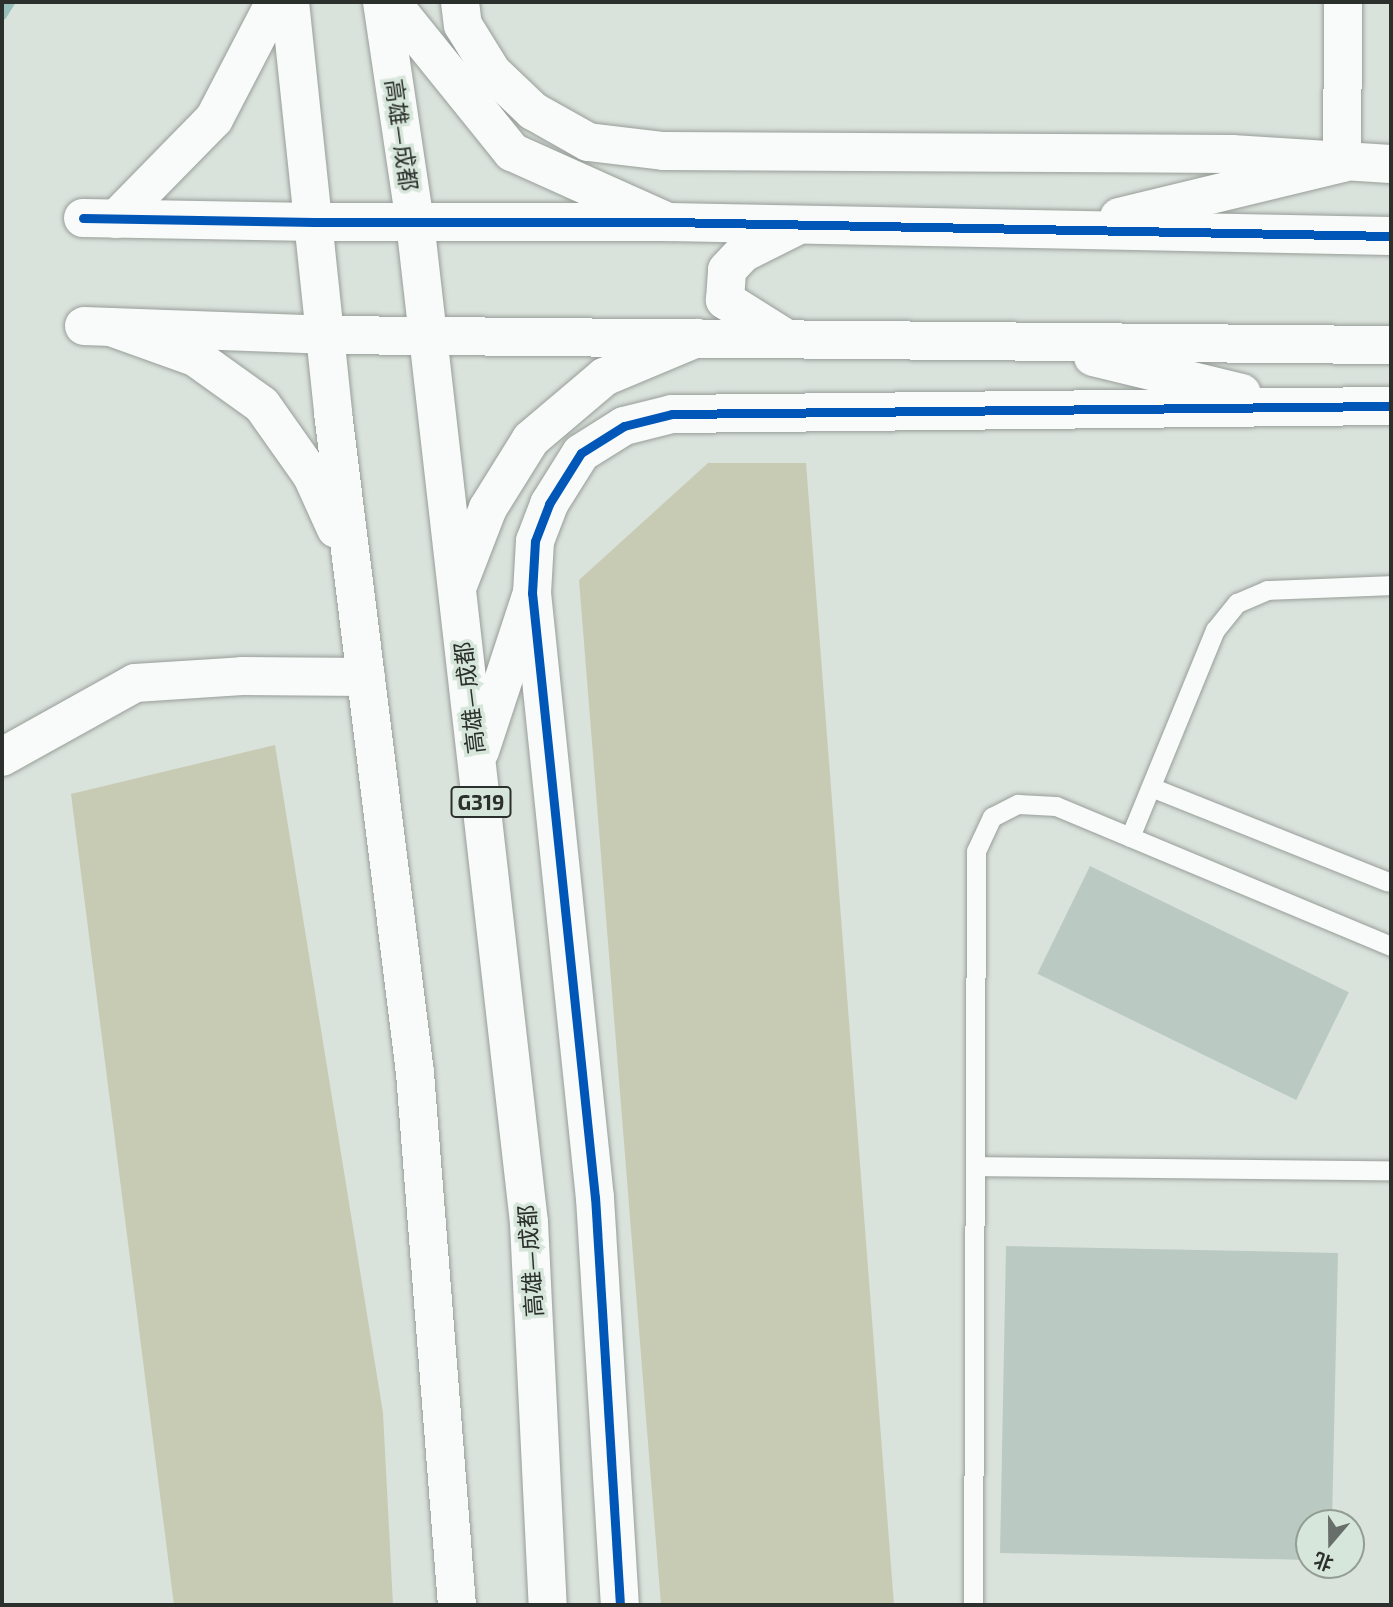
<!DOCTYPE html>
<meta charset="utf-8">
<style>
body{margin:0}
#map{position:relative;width:1393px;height:1607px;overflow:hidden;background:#dae2dc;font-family:"Exo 2","Noto Sans SC",sans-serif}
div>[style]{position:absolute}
.green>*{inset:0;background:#c8cbb3}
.stream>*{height:10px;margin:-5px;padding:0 5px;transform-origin:5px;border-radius:5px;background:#97c0bd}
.building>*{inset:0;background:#bbc9c3;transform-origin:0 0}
.roads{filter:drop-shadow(0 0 2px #989e99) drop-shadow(0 0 2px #989e99)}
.service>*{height:19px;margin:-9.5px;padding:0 9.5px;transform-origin:9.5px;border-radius:9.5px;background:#f9fbfa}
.minor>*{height:38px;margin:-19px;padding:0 19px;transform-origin:19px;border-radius:19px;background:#f9fbfa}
.tertiary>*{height:38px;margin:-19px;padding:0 19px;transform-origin:19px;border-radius:19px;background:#f9fbfa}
.trunk>*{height:38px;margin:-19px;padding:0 19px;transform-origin:19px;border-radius:19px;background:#f9fbfa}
.cycleway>*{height:9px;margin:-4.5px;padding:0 4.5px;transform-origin:4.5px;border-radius:4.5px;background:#0057b8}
span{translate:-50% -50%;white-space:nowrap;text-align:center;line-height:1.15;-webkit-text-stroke:7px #d7e6da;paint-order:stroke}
.shield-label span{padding:2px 5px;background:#d7e6da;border:2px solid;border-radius:5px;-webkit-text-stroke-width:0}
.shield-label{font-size:21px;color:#2b302c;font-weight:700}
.street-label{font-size:23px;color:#2b302c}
.frame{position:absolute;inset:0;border:4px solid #2b302c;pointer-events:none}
.north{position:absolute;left:1295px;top:1509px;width:70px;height:70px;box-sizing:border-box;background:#d7e6da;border:2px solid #929d94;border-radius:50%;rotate:200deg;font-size:19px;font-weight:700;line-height:28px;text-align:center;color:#2b302c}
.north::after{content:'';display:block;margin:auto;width:24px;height:32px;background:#686e6a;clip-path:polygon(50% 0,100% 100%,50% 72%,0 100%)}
</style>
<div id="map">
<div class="green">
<i style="clip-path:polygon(708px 463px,806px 463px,894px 1605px,661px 1605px,579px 580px)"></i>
<i style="clip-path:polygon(275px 745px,383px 1413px,393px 1605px,174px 1605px,71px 794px)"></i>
</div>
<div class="stream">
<i style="left:2px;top:15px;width:15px;rotate:-58deg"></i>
</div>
<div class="building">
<i style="left:1090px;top:866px;width:288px;height:120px;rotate:26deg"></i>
<i style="clip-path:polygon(1006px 1246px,1338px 1253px,1332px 1523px,1309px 1523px,1309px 1560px,1000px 1553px)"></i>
</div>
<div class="roads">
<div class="service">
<i style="left:1151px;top:787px;width:255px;rotate:21.8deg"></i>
<i style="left:1130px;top:837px;width:224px;rotate:-67.7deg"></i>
<i style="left:1215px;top:630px;width:35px;rotate:-51deg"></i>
<i style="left:1237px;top:603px;width:33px;rotate:-23deg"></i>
<i style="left:1267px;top:590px;width:124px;rotate:-2.3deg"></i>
<i style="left:975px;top:1166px;width:416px;rotate:0.6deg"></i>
<i style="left:973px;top:1605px;width:754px;rotate:-89.77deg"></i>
<i style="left:976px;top:851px;width:38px;rotate:-65deg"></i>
<i style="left:992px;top:817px;width:29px;rotate:-27deg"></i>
<i style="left:1018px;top:804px;width:38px;rotate:3deg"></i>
<i style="left:1056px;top:806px;width:363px;rotate:22.7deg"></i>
</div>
<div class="minor">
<i style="left:460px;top:2px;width:23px;rotate:83deg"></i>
<i style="left:463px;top:25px;width:55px;rotate:58.3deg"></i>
<i style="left:492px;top:72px;width:57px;rotate:43.6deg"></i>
<i style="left:533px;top:111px;width:63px;rotate:29.4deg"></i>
<i style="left:588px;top:142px;width:76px;rotate:6.8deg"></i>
<i style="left:663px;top:151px;width:569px;rotate:0.3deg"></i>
<i style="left:1232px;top:154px;width:159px;rotate:3.6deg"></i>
<i style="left:1342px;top:163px;width:161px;rotate:-89.6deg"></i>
<i style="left:532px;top:593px;width:608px;rotate:84.06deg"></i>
<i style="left:595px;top:1198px;width:408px;rotate:86.5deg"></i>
</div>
<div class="tertiary">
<i style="left:1119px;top:217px;width:229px;rotate:-13.6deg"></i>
<i style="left:83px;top:218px;width:231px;rotate:1deg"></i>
<i style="left:314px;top:222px;width:354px"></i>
<i style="left:668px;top:222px;width:723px;rotate:1.11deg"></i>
<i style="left:84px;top:326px;width:241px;rotate:2.1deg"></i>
<i style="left:325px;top:335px;width:1066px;rotate:0.54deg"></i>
<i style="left:784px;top:337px;width:70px;rotate:-147.9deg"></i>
<i style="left:725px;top:300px;width:30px;rotate:-86deg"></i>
<i style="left:727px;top:270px;width:23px;rotate:-47deg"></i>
<i style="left:743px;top:253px;width:58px;rotate:-26.6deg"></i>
<i style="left:1093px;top:357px;width:153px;rotate:13.6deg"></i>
<i style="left:532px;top:593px;width:52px;rotate:-86.7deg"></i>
<i style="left:535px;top:541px;width:40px;rotate:-69deg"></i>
<i style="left:549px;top:504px;width:60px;rotate:-57.9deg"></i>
<i style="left:581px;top:453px;width:51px;rotate:-32.1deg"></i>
<i style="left:624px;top:426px;width:49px;rotate:-14deg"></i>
<i style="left:672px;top:414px;width:719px;rotate:-0.64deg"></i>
<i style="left:2px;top:757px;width:152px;rotate:-29.1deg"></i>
<i style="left:135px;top:683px;width:107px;rotate:-3.7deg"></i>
<i style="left:242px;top:676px;width:124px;rotate:0.5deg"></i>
</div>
<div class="trunk">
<i style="left:290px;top:2px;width:413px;rotate:84deg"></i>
<i style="left:333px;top:413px;width:665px;rotate:82.92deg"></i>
<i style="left:415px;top:1073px;width:534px;rotate:85.49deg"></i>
<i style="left:382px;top:2px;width:222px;rotate:81.5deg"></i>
<i style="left:415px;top:222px;width:1007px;rotate:83.5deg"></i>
<i style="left:529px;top:1223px;width:382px;rotate:87.2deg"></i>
<i style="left:391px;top:2px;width:193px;rotate:51.1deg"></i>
<i style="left:512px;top:152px;width:171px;rotate:24.2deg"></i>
<i style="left:116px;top:219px;width:140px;rotate:-45.6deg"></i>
<i style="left:214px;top:119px;width:132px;rotate:-62.5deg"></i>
<i style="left:111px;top:327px;width:89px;rotate:19.7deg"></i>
<i style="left:195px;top:357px;width:82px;rotate:35.6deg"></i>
<i style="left:262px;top:405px;width:87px;rotate:54.8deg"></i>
<i style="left:312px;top:476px;width:58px;rotate:65.6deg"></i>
<i style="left:459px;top:583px;width:80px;rotate:-68.9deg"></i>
<i style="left:488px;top:508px;width:81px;rotate:-58.1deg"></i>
<i style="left:531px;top:439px;width:96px;rotate:-40.3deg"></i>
<i style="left:604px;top:377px;width:101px;rotate:-22.8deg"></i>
<i style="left:480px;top:751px;width:166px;rotate:-71.8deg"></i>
</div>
</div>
<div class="cycleway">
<i style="left:83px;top:218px;width:231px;rotate:1deg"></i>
<i style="left:314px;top:222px;width:354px"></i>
<i style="left:668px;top:222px;width:723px;rotate:1.11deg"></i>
<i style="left:620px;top:1605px;width:408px;rotate:-93.5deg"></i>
<i style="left:595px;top:1198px;width:608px;rotate:-95.94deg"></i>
<i style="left:532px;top:593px;width:52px;rotate:-86.7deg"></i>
<i style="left:535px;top:541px;width:40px;rotate:-69deg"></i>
<i style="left:549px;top:504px;width:60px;rotate:-57.9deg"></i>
<i style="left:581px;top:453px;width:51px;rotate:-32.1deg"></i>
<i style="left:624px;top:426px;width:49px;rotate:-14deg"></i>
<i style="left:672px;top:414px;width:719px;rotate:-0.64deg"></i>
</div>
<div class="shield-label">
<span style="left:481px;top:802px">G319</span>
</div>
<div class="street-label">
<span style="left:402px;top:135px;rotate:82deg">高雄—成都</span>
<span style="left:469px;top:698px;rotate:-97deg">高雄—成都</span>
<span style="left:530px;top:1261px;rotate:-94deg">高雄—成都</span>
</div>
<div class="frame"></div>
<div class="north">北</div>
</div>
